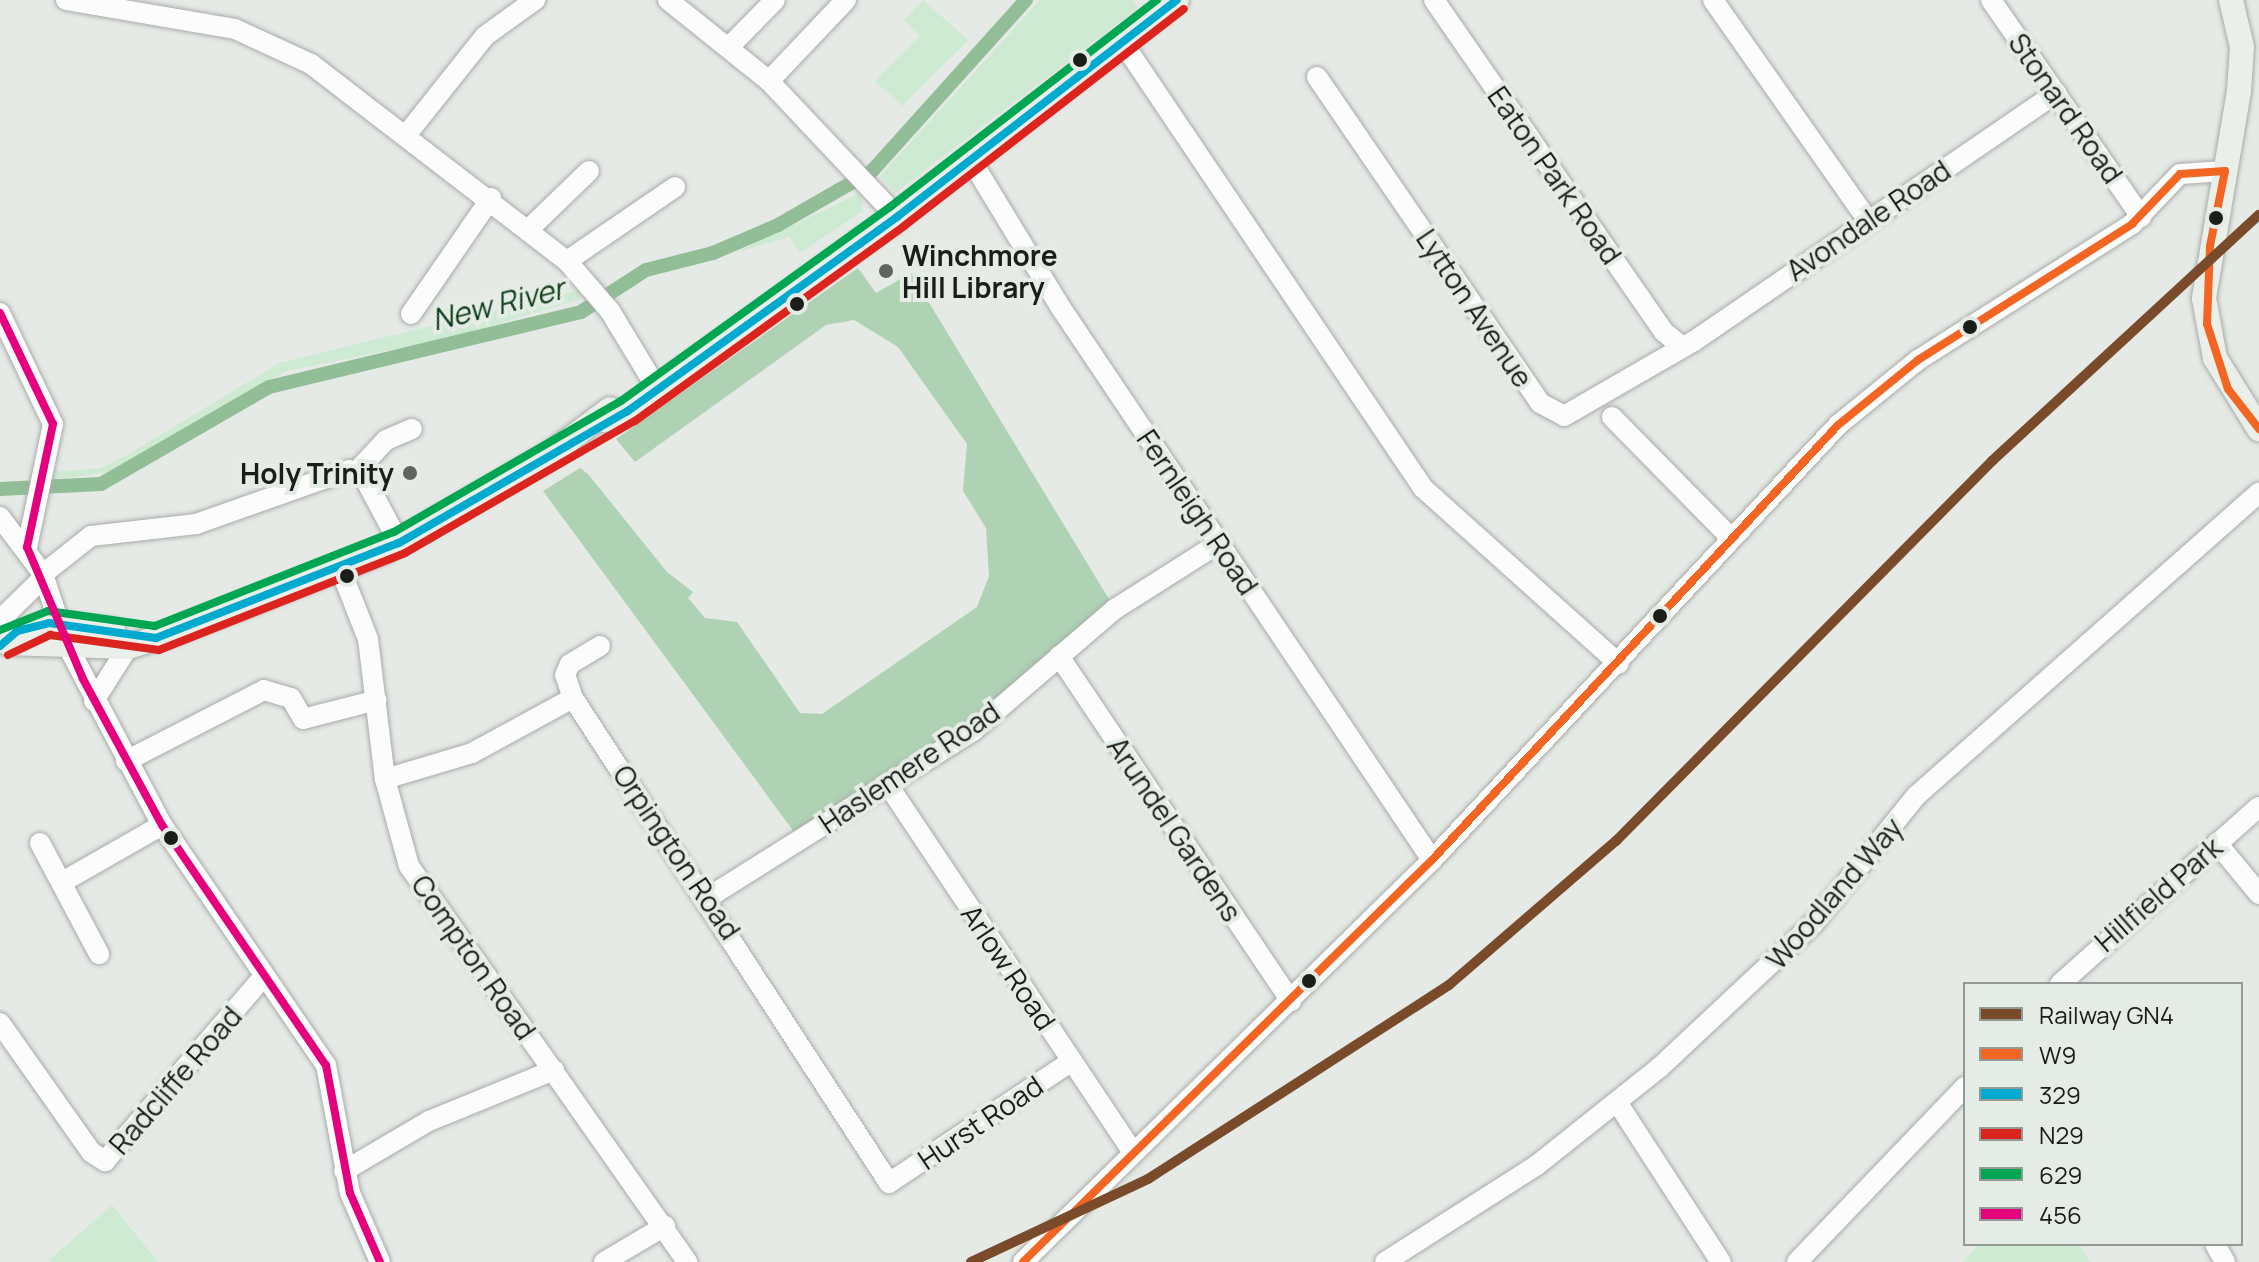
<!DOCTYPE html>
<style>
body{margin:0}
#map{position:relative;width:2259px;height:1262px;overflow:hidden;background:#e6eae6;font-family:Manrope,sans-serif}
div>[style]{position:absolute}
.green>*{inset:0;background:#cfead2}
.forest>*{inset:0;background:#aed2b3}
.canal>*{height:14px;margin:-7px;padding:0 7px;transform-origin:7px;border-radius:7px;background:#91bd97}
.roads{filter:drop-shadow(0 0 2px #a8aba8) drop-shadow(0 0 2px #a8aba8)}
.minor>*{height:20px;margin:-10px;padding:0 10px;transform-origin:10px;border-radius:10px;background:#fbfcfb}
.major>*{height:24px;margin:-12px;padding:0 12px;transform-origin:12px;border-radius:12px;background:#eaefea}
.bus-1>*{height:8px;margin:-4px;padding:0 4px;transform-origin:4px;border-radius:4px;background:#f26522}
.bus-2>*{height:8px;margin:-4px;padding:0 4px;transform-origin:4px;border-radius:4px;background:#00a9ce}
.bus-3>*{height:8px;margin:-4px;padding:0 4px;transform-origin:4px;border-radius:4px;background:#dc241f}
.bus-4>*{height:8px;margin:-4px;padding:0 4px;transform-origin:4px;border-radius:4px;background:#00a651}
.bus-5>*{height:8px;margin:-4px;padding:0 4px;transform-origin:4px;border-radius:4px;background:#e5007d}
.rail-1>*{height:10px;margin:-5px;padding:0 5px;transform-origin:5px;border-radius:5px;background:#7a4b2a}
.dots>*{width:22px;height:22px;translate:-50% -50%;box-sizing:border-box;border:4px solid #e4ece5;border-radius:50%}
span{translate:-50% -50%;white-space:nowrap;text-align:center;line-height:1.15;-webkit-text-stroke:8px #e4ece5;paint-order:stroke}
.street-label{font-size:28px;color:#1a1d1a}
.poi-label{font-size:28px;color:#1a1d1a;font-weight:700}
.left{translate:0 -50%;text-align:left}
.right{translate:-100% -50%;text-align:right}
.water-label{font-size:30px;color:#0f3d19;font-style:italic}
.legend{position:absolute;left:1963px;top:982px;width:280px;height:264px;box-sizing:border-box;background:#e4ece5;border:2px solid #939994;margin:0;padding:10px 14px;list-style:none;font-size:24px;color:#1a1d1a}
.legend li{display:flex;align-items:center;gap:16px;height:40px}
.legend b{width:40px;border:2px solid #939994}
</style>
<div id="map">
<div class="green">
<i style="clip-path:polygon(923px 0,969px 40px,902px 106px,875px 81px,919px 36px,904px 20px)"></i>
<i style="clip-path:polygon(1040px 0,1132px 0,1138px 8px,895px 193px,880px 176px)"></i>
<i style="clip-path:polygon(860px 193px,863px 211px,800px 253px,789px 237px,734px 253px)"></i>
<i style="clip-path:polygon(579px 290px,581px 299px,451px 338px,286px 371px,110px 472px,52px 480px,52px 472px,100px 468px,127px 455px,279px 363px)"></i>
<i style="clip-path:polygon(112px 1205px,158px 1262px,51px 1262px,49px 1260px)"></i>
<i style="clip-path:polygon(1979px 1244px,2078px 1244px,2090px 1262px,1963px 1262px)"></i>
</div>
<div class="forest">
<i style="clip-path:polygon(858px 268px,876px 293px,911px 273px,1115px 609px,921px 763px,800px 840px,543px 491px,580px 468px,588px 474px,667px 572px,693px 592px,688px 598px,705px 618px,737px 622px,800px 713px,822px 714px,977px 607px,989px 576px,986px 528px,963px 491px,967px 444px,898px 347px,854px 320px,826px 325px,635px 462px,616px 439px)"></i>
</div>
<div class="canal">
<i style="left:0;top:489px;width:101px;rotate:-2.8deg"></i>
<i style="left:101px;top:484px;width:194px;rotate:-30deg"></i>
<i style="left:269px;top:387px;width:321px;rotate:-13.5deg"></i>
<i style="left:581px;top:312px;width:77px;rotate:-32.9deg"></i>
<i style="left:646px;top:270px;width:69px;rotate:-14.2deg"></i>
<i style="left:713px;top:253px;width:71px;rotate:-23.3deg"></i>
<i style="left:778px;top:225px;width:108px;rotate:-29.9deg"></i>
<i style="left:872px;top:171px;width:230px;rotate:-48deg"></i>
</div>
<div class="roads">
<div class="minor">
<i style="left:66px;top:0;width:171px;rotate:9.7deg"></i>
<i style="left:235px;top:29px;width:84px;rotate:24.7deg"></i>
<i style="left:311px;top:64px;width:323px;rotate:37.6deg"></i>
<i style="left:567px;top:261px;width:66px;rotate:49.3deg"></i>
<i style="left:610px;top:311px;width:89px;rotate:58.8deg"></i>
<i style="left:668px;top:0;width:129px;rotate:38.7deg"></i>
<i style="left:769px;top:81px;width:187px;rotate:46.7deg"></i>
<i style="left:1434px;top:0;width:404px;rotate:55.3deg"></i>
<i style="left:1664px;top:332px;width:21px;rotate:39deg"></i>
<i style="left:1713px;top:0;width:268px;rotate:54.9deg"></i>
<i style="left:1991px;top:0;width:264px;rotate:55.3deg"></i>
<i style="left:730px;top:46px;width:64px;rotate:-45.6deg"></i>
<i style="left:1125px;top:46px;width:533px;rotate:56.01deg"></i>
<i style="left:1423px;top:488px;width:263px;rotate:41.9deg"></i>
<i style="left:1317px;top:77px;width:395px;rotate:55.6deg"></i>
<i style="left:1540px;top:403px;width:27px;rotate:28deg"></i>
<i style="left:1564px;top:416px;width:150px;rotate:-30deg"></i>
<i style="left:1694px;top:341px;width:439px;rotate:-34.4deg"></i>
<i style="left:769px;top:81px;width:112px;rotate:-46.5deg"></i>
<i style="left:407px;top:134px;width:125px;rotate:-51.5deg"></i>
<i style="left:485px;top:36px;width:62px;rotate:-35.8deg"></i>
<i style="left:971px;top:160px;width:173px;rotate:58.7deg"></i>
<i style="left:1061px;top:308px;width:665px;rotate:56.09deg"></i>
<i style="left:530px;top:228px;width:82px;rotate:-44deg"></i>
<i style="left:567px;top:261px;width:131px;rotate:-34.4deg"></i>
<i style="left:0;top:313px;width:123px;rotate:64.5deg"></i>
<i style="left:53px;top:424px;width:126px;rotate:101.9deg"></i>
<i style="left:411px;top:314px;width:141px;rotate:-55.4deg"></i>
<i style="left:1612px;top:417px;width:168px;rotate:45.5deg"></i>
<i style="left:358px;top:470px;width:41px;rotate:-47deg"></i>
<i style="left:386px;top:440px;width:28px;rotate:-23deg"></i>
<i style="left:0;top:517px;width:71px;rotate:53deg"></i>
<i style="left:43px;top:574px;width:71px;rotate:71.8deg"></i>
<i style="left:65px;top:641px;width:208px;rotate:62.2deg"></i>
<i style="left:162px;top:825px;width:291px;rotate:55.7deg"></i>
<i style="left:326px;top:1065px;width:130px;rotate:79.4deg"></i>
<i style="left:350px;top:1193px;width:75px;rotate:66.5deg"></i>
<i style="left:340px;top:568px;width:76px;rotate:68.5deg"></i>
<i style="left:368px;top:639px;width:141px;rotate:83.1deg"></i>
<i style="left:385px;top:779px;width:90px;rotate:74.6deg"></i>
<i style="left:409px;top:866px;width:484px;rotate:54.9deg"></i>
<i style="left:43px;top:574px;width:61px;rotate:-38.4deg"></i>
<i style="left:91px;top:536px;width:106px;rotate:-6.5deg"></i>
<i style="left:196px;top:524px;width:162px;rotate:-19.4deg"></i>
<i style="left:349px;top:470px;width:15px;rotate:20deg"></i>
<i style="left:363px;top:475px;width:77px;rotate:62.1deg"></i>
<i style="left:0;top:620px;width:62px;rotate:-44.3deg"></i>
<i style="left:1059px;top:656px;width:416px;rotate:56.1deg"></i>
<i style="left:573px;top:698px;width:24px;rotate:-109deg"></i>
<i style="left:565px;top:675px;width:12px;rotate:-66deg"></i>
<i style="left:570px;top:664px;width:35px;rotate:-31deg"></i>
<i style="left:94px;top:701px;width:64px;rotate:-57.8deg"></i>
<i style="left:126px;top:761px;width:155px;rotate:-27.2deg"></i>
<i style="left:264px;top:690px;width:28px;rotate:17deg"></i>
<i style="left:291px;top:698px;width:24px;rotate:60deg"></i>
<i style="left:303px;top:719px;width:76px;rotate:-14.4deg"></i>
<i style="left:385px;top:779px;width:91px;rotate:-16.6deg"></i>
<i style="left:472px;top:753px;width:115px;rotate:-28.6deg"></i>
<i style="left:573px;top:698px;width:579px;rotate:56.91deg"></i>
<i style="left:889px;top:1183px;width:220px;rotate:-33.7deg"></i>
<i style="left:888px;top:785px;width:438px;rotate:56.3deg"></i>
<i style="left:40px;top:843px;width:126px;rotate:62deg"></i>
<i style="left:2217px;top:843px;width:66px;rotate:50.5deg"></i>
<i style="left:64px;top:881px;width:113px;rotate:-29.7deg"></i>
<i style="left:709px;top:897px;width:312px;rotate:-32.2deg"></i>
<i style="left:973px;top:731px;width:187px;rotate:-40.7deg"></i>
<i style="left:1115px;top:609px;width:123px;rotate:-32.4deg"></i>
<i style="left:2060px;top:984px;width:266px;rotate:-41.7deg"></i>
<i style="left:0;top:1023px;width:158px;rotate:54.8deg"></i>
<i style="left:91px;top:1152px;width:17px;rotate:33deg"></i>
<i style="left:105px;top:1161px;width:244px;rotate:-49.3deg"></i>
<i style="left:1617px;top:1102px;width:191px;rotate:57deg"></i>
<i style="left:344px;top:1171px;width:99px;rotate:-30.5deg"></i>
<i style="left:429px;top:1121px;width:135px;rotate:-22.2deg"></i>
<i style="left:2215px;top:1244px;width:21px;rotate:61deg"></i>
<i style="left:604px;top:1262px;width:71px;rotate:-30.5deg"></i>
<i style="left:1023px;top:1262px;width:573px;rotate:-44.51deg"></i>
<i style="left:1432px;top:860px;width:595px;rotate:-46.97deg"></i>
<i style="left:1838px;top:425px;width:103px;rotate:-39.1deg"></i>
<i style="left:1918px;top:360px;width:254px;rotate:-32.4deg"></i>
<i style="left:2132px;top:224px;width:69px;rotate:-46.2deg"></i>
<i style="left:2180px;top:174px;width:45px;rotate:-3.8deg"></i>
<i style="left:1385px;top:1262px;width:180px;rotate:-32.5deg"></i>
<i style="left:1537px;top:1165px;width:156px;rotate:-38.5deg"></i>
<i style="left:1659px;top:1068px;width:211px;rotate:-43.1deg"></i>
<i style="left:1813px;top:924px;width:164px;rotate:-51.2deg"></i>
<i style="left:1916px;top:796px;width:458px;rotate:-41.5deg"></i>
<i style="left:1797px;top:1262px;width:243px;rotate:-46.2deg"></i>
</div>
<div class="major">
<i style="left:2231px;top:0;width:48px;rotate:76.8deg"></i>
<i style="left:2242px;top:47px;width:44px;rotate:93.9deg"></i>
<i style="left:2239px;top:91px;width:210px;rotate:99.6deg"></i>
<i style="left:2204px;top:298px;width:61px;rotate:79.6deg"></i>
<i style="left:2215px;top:358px;width:84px;rotate:58.2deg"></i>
<i style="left:604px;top:420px;width:26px;rotate:-21deg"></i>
<i style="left:628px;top:411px;width:332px;rotate:-35.8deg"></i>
<i style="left:897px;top:217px;width:354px;rotate:-37.8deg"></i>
<i style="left:12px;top:638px;width:40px;rotate:-22deg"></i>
<i style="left:49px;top:623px;width:65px;rotate:7deg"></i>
<i style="left:7px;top:643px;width:121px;rotate:1.9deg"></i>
<i style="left:128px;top:647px;width:44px;rotate:-17.2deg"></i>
<i style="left:170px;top:634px;width:230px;rotate:-21.2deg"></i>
<i style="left:384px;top:551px;width:191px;rotate:-30.2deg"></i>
<i style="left:549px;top:455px;width:76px;rotate:-37deg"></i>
</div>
</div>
<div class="bus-1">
<i style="left:2225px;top:171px;width:76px;rotate:101.3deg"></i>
<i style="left:2210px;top:246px;width:78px;rotate:92.2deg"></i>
<i style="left:2207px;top:324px;width:68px;rotate:72.1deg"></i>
<i style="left:2228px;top:389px;width:51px;rotate:52.2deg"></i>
<i style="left:1023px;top:1262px;width:573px;rotate:-44.51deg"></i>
<i style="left:1432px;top:860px;width:595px;rotate:-46.97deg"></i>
<i style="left:1838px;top:425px;width:103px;rotate:-39.1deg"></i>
<i style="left:1918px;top:360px;width:254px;rotate:-32.4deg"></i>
<i style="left:2132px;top:224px;width:69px;rotate:-46.2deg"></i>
<i style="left:2180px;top:174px;width:45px;rotate:-3.8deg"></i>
</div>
<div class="bus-2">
<i style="left:0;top:646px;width:23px;rotate:-41deg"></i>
<i style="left:17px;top:631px;width:33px;rotate:-14deg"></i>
<i style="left:49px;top:623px;width:108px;rotate:8deg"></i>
<i style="left:156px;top:638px;width:261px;rotate:-21.4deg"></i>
<i style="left:399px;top:543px;width:264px;rotate:-30deg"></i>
<i style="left:628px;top:411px;width:332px;rotate:-35.8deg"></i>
<i style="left:897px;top:217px;width:354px;rotate:-37.8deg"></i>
</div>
<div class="bus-3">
<i style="left:8px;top:655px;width:47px;rotate:-25.5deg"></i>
<i style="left:50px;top:635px;width:110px;rotate:7.8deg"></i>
<i style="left:159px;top:650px;width:264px;rotate:-21.5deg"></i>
<i style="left:405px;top:553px;width:265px;rotate:-29.9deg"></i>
<i style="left:635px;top:421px;width:332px;rotate:-35.9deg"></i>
<i style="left:904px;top:226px;width:354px;rotate:-37.8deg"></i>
</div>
<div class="bus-4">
<i style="left:0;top:630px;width:52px;rotate:-21.6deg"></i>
<i style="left:48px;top:611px;width:108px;rotate:8deg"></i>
<i style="left:155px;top:626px;width:257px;rotate:-21.5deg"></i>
<i style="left:394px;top:532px;width:262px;rotate:-30deg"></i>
<i style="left:621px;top:401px;width:332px;rotate:-35.8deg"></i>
<i style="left:890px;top:207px;width:338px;rotate:-37.8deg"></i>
</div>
<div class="bus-5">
<i style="left:0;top:313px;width:123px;rotate:64.5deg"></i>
<i style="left:53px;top:424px;width:126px;rotate:101.9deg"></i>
<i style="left:27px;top:547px;width:143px;rotate:67deg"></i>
<i style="left:83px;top:679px;width:166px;rotate:61.6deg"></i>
<i style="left:162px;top:825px;width:291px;rotate:55.7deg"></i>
<i style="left:326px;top:1065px;width:130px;rotate:79.4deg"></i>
<i style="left:350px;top:1193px;width:75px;rotate:66.5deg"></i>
</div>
<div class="rail-1">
<i style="left:971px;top:1262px;width:195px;rotate:-25.1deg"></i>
<i style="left:1148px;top:1179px;width:358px;rotate:-32.8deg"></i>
<i style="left:1449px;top:985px;width:221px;rotate:-40.8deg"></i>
<i style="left:1616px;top:841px;width:535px;rotate:-45.3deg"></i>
<i style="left:1992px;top:461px;width:363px;rotate:-42.7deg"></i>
</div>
<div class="dots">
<i style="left:1080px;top:60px;background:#1a1d1a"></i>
<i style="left:2216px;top:218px;background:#1a1d1a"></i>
<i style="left:886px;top:271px;background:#616561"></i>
<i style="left:797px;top:304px;background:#1a1d1a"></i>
<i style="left:1970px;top:327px;background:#1a1d1a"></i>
<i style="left:410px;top:473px;background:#616561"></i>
<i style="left:347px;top:576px;background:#1a1d1a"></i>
<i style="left:1660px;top:616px;background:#1a1d1a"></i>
<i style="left:171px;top:838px;background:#1a1d1a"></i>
<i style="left:1309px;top:981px;background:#1a1d1a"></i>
</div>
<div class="street-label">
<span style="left:2066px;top:108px;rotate:55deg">Stonard Road</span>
<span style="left:1555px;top:175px;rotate:55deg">Eaton Park Road</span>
<span style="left:1868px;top:220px;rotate:-34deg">Avondale Road</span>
<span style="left:1475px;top:308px;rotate:56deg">Lytton Avenue</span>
<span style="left:1198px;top:512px;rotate:56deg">Fernleigh Road</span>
<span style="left:909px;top:767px;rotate:-34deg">Haslemere Road</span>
<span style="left:1175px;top:829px;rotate:56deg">Arundel Gardens</span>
<span style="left:677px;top:852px;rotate:56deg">Orpington Road</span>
<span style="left:1834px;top:893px;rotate:-49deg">Woodland Way</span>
<span style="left:2158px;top:894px;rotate:-41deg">Hillfield Park</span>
<span style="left:474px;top:957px;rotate:55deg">Compton Road</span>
<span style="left:1009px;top:967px;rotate:56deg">Arlow Road</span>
<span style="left:175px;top:1080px;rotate:-49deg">Radcliffe Road</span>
<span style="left:980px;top:1122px;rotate:-34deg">Hurst Road</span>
</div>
<div class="poi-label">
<span class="left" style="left:902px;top:271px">Winchmore<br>Hill Library</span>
<span class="right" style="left:394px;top:473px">Holy Trinity</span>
</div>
<div class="water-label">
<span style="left:498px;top:304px;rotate:-14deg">New River</span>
</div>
<ul class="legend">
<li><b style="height:10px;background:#7a4b2a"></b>Railway GN4</li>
<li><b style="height:10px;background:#f26522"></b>W9</li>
<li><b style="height:10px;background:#00a9ce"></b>329</li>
<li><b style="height:10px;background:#dc241f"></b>N29</li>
<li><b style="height:10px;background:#00a651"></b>629</li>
<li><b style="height:10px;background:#e5007d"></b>456</li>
</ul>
</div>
